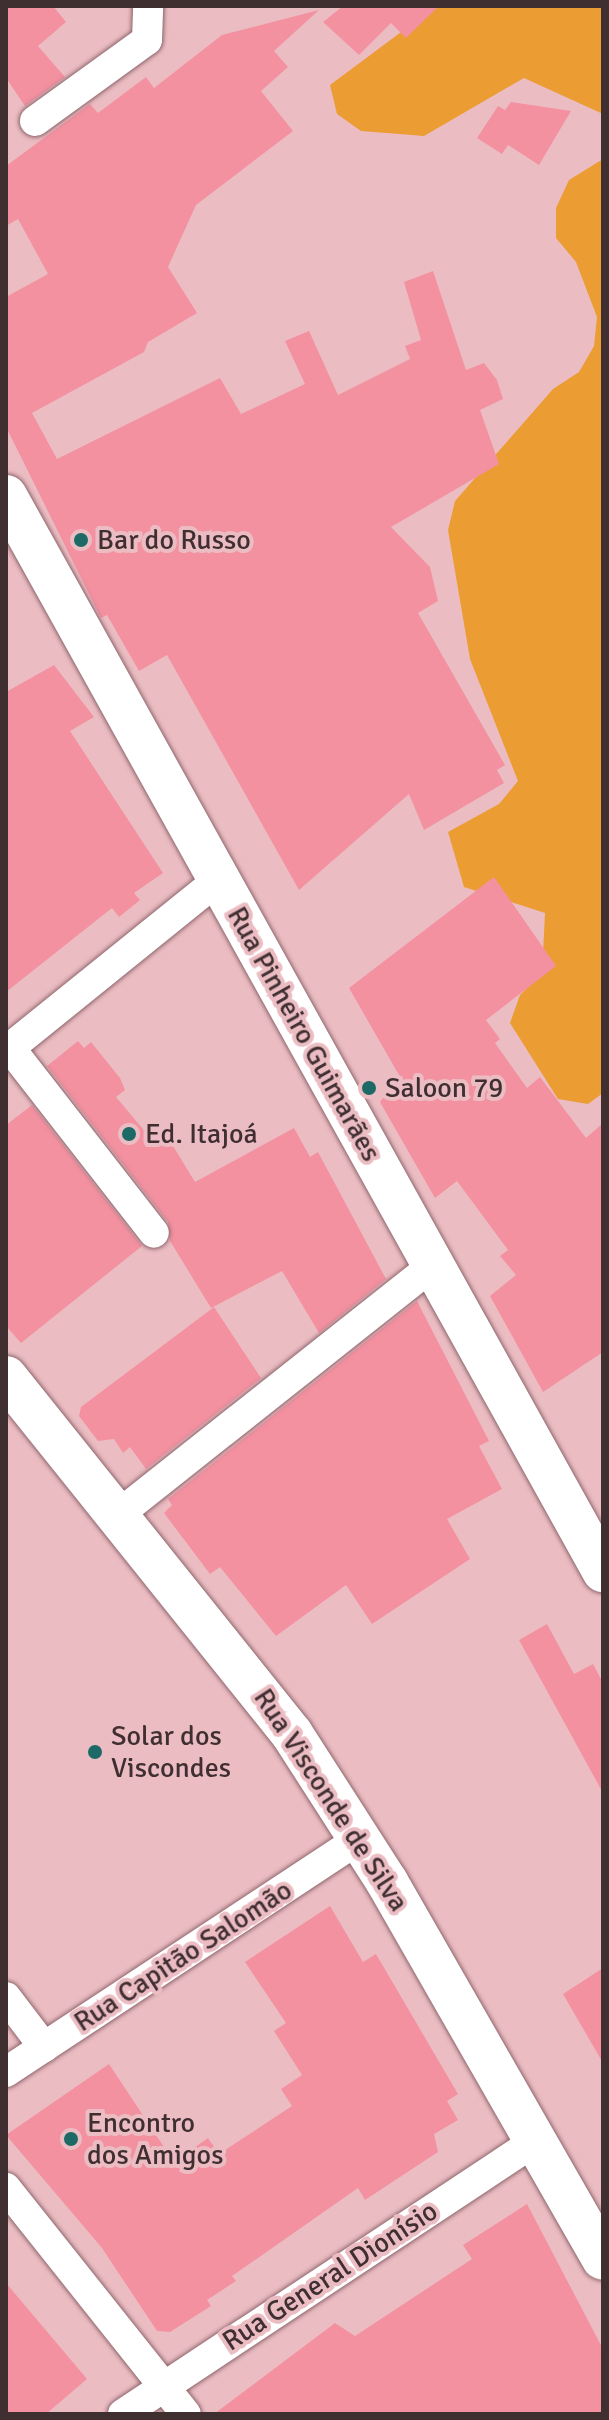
<!DOCTYPE html>
<meta charset="utf-8">
<style>
body{margin:0}
#map{position:relative;width:609px;height:2420px;overflow:hidden;background:#ebbdc3;font-family:Signika,sans-serif}
div>[style]{position:absolute}
.green>*{inset:0;background:#eb9d33}
.building>*{inset:0;background:#f391a1}
.roads{filter:drop-shadow(0 0 2px #8e666c) drop-shadow(0 0 2px #8e666c)}
.street>*{height:30px;margin:-15px;padding:0 15px;transform-origin:15px;border-radius:15px;background:#fff}
.secondary>*{height:42px;margin:-21px;padding:0 21px;transform-origin:21px;border-radius:21px;background:#fff}
.dots>*{width:22px;height:22px;translate:-50% -50%;box-sizing:border-box;border:4px solid #ebbdc3;border-radius:50%}
span{translate:-50% -50%;white-space:nowrap;text-align:center;line-height:1.15;-webkit-text-stroke:8px #ebbdc3;paint-order:stroke}
.poi-label{font-size:28px;color:#402f31}
.left{translate:0 -50%;text-align:left}
.street-label{font-size:28px;color:#402f31}
.frame{position:absolute;inset:0;border:8px solid #402f31;pointer-events:none}
</style>
<div id="map">
<div class="green">
<i style="clip-path:polygon(436px 6px,603px 6px,603px 114px,524px 78px,424px 136px,361px 131px,337px 114px,330px 85px)"></i>
<i style="clip-path:polygon(603px 159px,603px 1093px,588px 1104px,558px 1099px,510px 1023px,520px 995px,542px 973px,545px 913px,464px 887px,448px 832px,499px 804px,518px 781px,470px 659px,448px 530px,455px 501px,553px 389px,579px 372px,594px 346px,597px 317px,576px 262px,556px 238px,556px 208px,569px 180px)"></i>
</div>
<div class="building">
<i style="clip-path:polygon(6px 6px,53px 6px,66px 22px,38px 46px,65px 77px,25px 106px,6px 78px)"></i>
<i style="clip-path:polygon(343px 6px,439px 6px,406px 38px,391px 23px,359px 55px,323px 22px)"></i>
<i style="clip-path:polygon(319px 10px,274px 51px,288px 67px,261px 91px,293px 131px,196px 205px,168px 267px,197px 313px,148px 342px,144px 352px,32px 413px,57px 459px,220px 378px,241px 414px,305px 384px,285px 341px,309px 331px,338px 395px,410px 359px,405px 346px,421px 340px,404px 282px,433px 271px,466px 370px,484px 363px,497px 380px,503px 399px,480px 410px,499px 464px,391px 527px,430px 567px,438px 601px,418px 613px,505px 765px,497px 770px,504px 783px,424px 830px,409px 794px,299px 890px,167px 655px,139px 671px,107px 615px,101px 618px,6px 427px,6px 297px,48px 274px,18px 219px,6px 226px,6px 166px,90px 104px,98px 113px,146px 77px,154px 88px,222px 35px)"></i>
<i style="clip-path:polygon(511px 102px,571px 111px,539px 165px,508px 145px,502px 154px,477px 138px,498px 106px,505px 110px)"></i>
<i style="clip-path:polygon(54px 665px,94px 717px,70px 731px,163px 873px,134px 893px,140px 900px,119px 917px,112px 908px,6px 992px,6px 692px)"></i>
<i style="clip-path:polygon(494px 877px,556px 966px,486px 1020px,500px 1039px,495px 1043px,527px 1088px,540px 1077px,586px 1138px,603px 1123px,603px 1352px,543px 1392px,490px 1296px,516px 1275px,500px 1256px,508px 1250px,457px 1181px,435px 1198px,380px 1102px,399px 1075px,349px 988px)"></i>
<i style="clip-path:polygon(78px 1041px,84px 1048px,91px 1042px,120px 1078px,125px 1090px,116px 1097px,153px 1141px,164px 1131px,195px 1182px,294px 1128px,310px 1157px,318px 1152px,386px 1279px,319px 1333px,282px 1271px,211px 1308px,170px 1241px,168px 1222px,47px 1066px)"></i>
<i style="clip-path:polygon(32px 1105px,142px 1246px,21px 1343px,6px 1326px,6px 1125px)"></i>
<i style="clip-path:polygon(417px 1301px,489px 1441px,479px 1446px,502px 1489px,447px 1519px,470px 1559px,372px 1624px,346px 1585px,276px 1636px,220px 1567px,210px 1574px,164px 1513px,172px 1505px,168px 1499px)"></i>
<i style="clip-path:polygon(214px 1307px,261px 1378px,146px 1469px,130px 1447px,123px 1453px,114px 1439px,98px 1441px,79px 1416px,81px 1407px)"></i>
<i style="clip-path:polygon(547px 1624px,574px 1674px,593px 1664px,603px 1683px,603px 1793px,519px 1640px)"></i>
<i style="clip-path:polygon(330px 1906px,363px 1962px,376px 1954px,458px 2094px,447px 2101px,458px 2120px,434px 2134px,438px 2152px,365px 2200px,358px 2188px,232px 2276px,236px 2281px,207px 2300px,211px 2306px,170px 2332px,157px 2331px,102px 2248px,6px 2135px,109px 2064px,174px 2162px,208px 2138px,219px 2154px,292px 2106px,281px 2089px,302px 2075px,274px 2031px,286px 2023px,245px 1962px)"></i>
<i style="clip-path:polygon(603px 1968px,603px 2063px,563px 1994px)"></i>
<i style="clip-path:polygon(527px 2204px,603px 2349px,603px 2414px,214px 2414px,335px 2323px,355px 2336px,472px 2259px,463px 2245px)"></i>
<i style="clip-path:polygon(6px 2283px,87px 2379px,46px 2414px,6px 2414px)"></i>
</div>
<div class="roads">
<div class="street">
<i style="left:35px;top:121px;width:138px;rotate:-35.9deg"></i>
<i style="left:147px;top:40px;width:34px;rotate:-88deg"></i>
<i style="left:10px;top:1048px;width:234px;rotate:52.1deg"></i>
<i style="left:6px;top:1051px;width:272px;rotate:-38.9deg"></i>
<i style="left:119px;top:1514px;width:399px;rotate:-38.4deg"></i>
<i style="left:6px;top:1997px;width:63px;rotate:52.8deg"></i>
<i style="left:6px;top:2072px;width:424px;rotate:-33.4deg"></i>
<i style="left:6px;top:2188px;width:289px;rotate:51.5deg"></i>
<i style="left:123px;top:2414px;width:499px;rotate:-33.5deg"></i>
</div>
<div class="secondary">
<i style="left:6px;top:496px;width:1230px;rotate:60.95deg"></i>
<i style="left:6px;top:1377px;width:457px;rotate:51.3deg"></i>
<i style="left:292px;top:1734px;width:176px;rotate:57.3deg"></i>
<i style="left:387px;top:1882px;width:434px;rotate:60.2deg"></i>
</div>
</div>
<div class="dots">
<i style="left:81px;top:540px;background:#1d6965"></i>
<i style="left:369px;top:1088px;background:#1d6965"></i>
<i style="left:129px;top:1134px;background:#1d6965"></i>
<i style="left:95px;top:1752px;background:#1d6965"></i>
<i style="left:71px;top:2139px;background:#1d6965"></i>
</div>
<div class="poi-label">
<span class="left" style="left:97px;top:540px">Bar do Russo</span>
<span class="left" style="left:385px;top:1088px">Saloon 79</span>
<span class="left" style="left:145px;top:1134px">Ed. Itajoá</span>
<span class="left" style="left:111px;top:1752px">Solar dos<br>Viscondes</span>
<span class="left" style="left:87px;top:2139px">Encontro<br>dos Amigos</span>
</div>
<div class="street-label">
<span style="left:304px;top:1034px;rotate:61deg">Rua Pinheiro Guimarães</span>
<span style="left:331px;top:1800px;rotate:57deg">Rua Visconde de Silva</span>
<span style="left:183px;top:1956px;rotate:-33deg">Rua Capitão Salomão</span>
<span style="left:330px;top:2276px;rotate:-33deg">Rua General Dionísio</span>
</div>
<div class="frame"></div>
</div>
